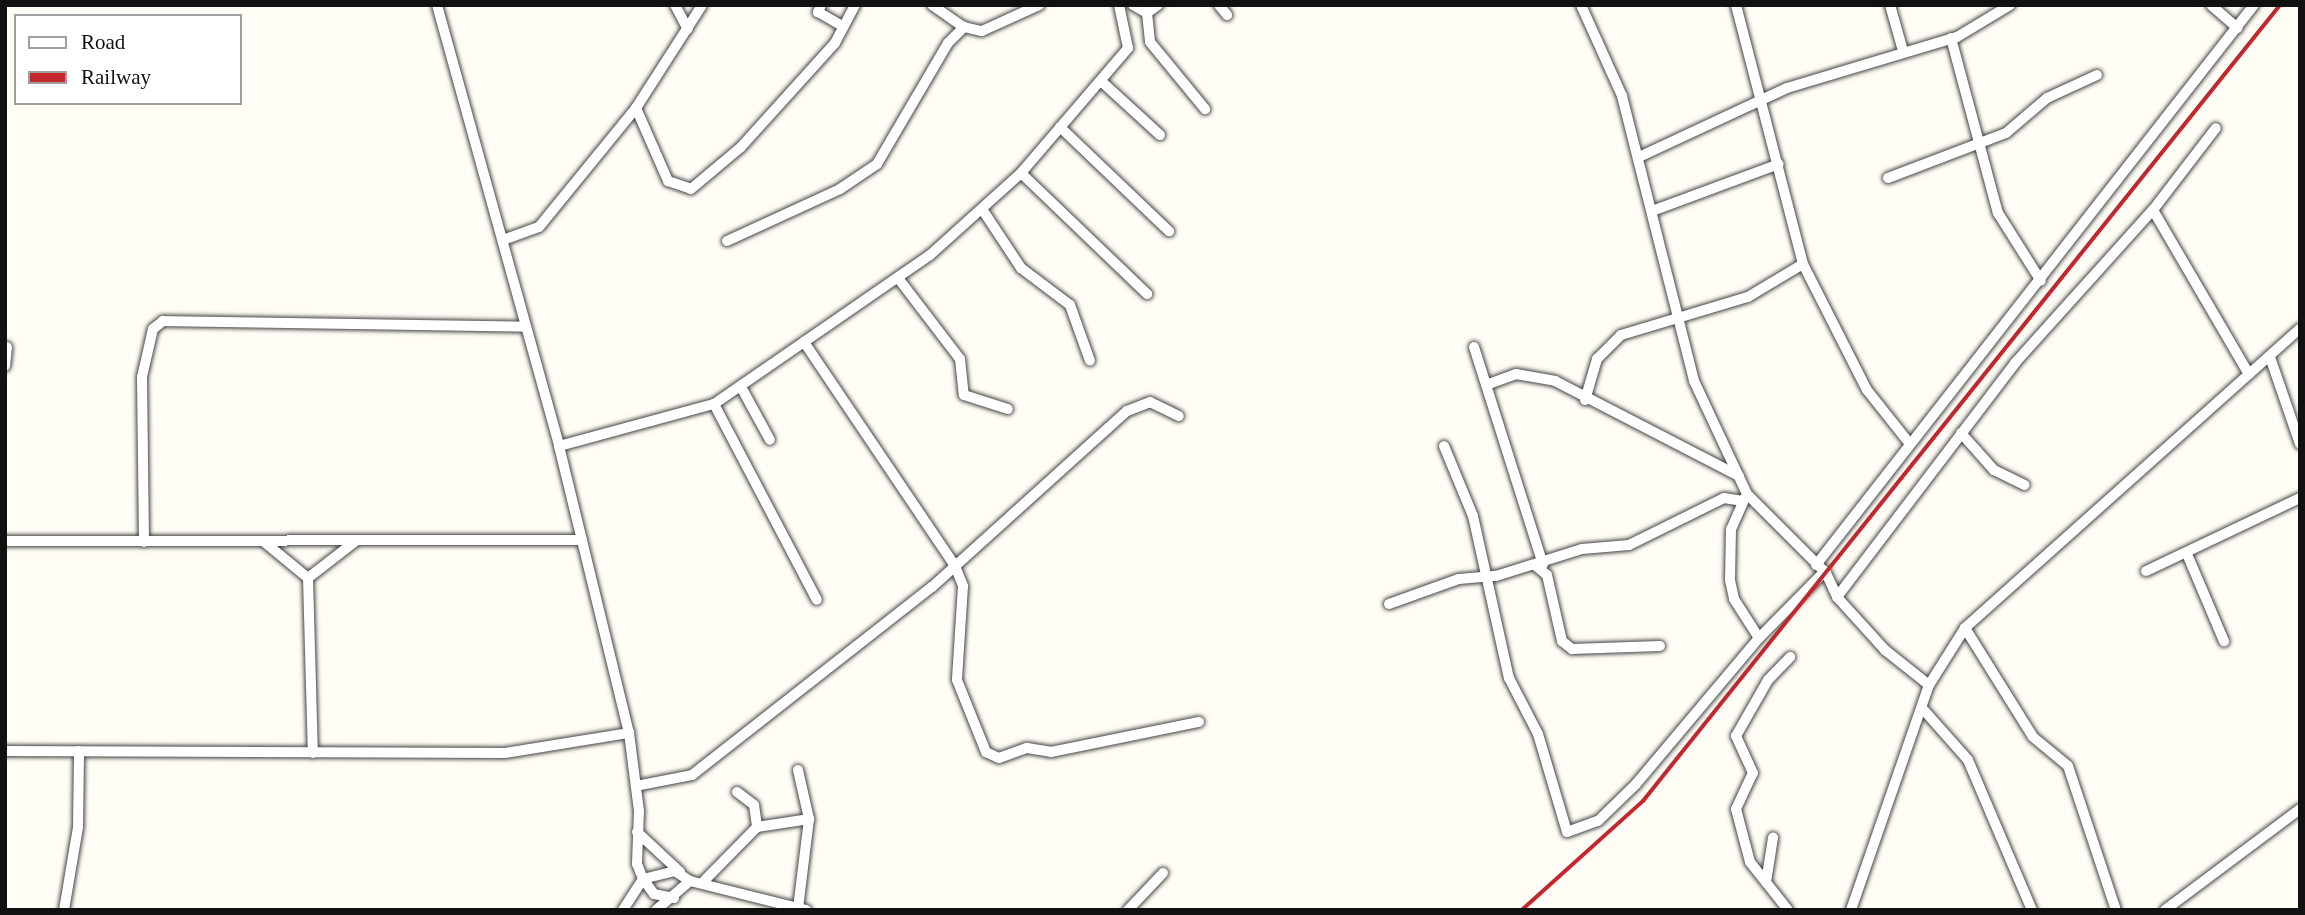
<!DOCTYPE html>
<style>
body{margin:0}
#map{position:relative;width:2305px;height:915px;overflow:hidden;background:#fffdf5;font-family:Georgia,serif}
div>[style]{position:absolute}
.roads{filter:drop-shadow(0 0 2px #444) drop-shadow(0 0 2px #444)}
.minor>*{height:10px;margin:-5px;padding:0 5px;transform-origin:5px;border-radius:5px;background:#fff}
.rail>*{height:3.5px;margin:-1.75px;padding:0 1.75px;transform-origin:1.75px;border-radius:1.75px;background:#c4262e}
span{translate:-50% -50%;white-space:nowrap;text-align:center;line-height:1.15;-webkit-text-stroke:7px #fff;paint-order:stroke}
.frame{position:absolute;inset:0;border:7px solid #111;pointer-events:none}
.legend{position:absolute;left:14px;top:14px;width:228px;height:91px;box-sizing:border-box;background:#fff;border:2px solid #a0a0a0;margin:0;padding:9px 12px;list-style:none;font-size:21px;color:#111}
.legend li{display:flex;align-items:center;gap:14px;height:35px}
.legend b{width:35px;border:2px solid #a0a0a0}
</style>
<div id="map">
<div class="roads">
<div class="minor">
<i style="left:437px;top:5px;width:458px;rotate:74.5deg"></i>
<i style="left:559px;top:446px;width:295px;rotate:76.3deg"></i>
<i style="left:629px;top:733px;width:79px;rotate:82.7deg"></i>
<i style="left:639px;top:811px;width:53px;rotate:92.2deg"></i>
<i style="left:637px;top:864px;width:16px;rotate:68deg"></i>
<i style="left:643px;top:879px;width:37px;rotate:123deg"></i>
<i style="left:675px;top:5px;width:27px;rotate:62deg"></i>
<i style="left:821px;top:5px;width:8px;rotate:113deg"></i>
<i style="left:818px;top:12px;width:28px;rotate:30deg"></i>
<i style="left:932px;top:5px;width:39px;rotate:35deg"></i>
<i style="left:964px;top:27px;width:18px;rotate:13deg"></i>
<i style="left:982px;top:31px;width:63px;rotate:-24.5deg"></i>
<i style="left:1133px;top:5px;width:16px;rotate:30deg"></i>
<i style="left:1147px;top:13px;width:29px;rotate:84deg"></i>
<i style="left:1150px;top:42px;width:87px;rotate:50.6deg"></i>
<i style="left:1219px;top:5px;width:13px;rotate:51deg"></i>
<i style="left:1581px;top:5px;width:100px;rotate:65.7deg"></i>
<i style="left:1622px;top:96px;width:294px;rotate:75.8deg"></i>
<i style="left:1694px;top:381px;width:125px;rotate:64.9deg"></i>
<i style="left:1747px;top:494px;width:112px;rotate:45deg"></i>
<i style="left:1826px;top:573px;width:26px;rotate:65deg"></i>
<i style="left:1837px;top:597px;width:72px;rotate:47.8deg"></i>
<i style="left:1885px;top:650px;width:56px;rotate:38.5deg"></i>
<i style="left:1736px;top:5px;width:268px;rotate:75.5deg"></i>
<i style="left:1803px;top:264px;width:141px;rotate:63.1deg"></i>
<i style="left:1867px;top:390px;width:69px;rotate:51.5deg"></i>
<i style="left:1890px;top:5px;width:48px;rotate:74.2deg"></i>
<i style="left:2211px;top:5px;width:35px;rotate:41deg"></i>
<i style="left:1147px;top:13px;width:14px;rotate:-36deg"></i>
<i style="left:1951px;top:38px;width:181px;rotate:75deg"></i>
<i style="left:1998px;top:213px;width:80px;rotate:57.7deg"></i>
<i style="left:1101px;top:81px;width:80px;rotate:42.5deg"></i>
<i style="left:636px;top:108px;width:80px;rotate:66.3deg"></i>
<i style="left:668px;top:181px;width:24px;rotate:19deg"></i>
<i style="left:691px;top:189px;width:65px;rotate:-40deg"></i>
<i style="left:741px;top:147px;width:140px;rotate:-47.9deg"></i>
<i style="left:835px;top:43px;width:43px;rotate:-62.2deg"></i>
<i style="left:1060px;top:127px;width:151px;rotate:43.7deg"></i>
<i style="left:1639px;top:157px;width:163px;rotate:-25deg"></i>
<i style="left:1787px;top:88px;width:177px;rotate:-16.7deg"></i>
<i style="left:1957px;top:37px;width:62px;rotate:-31.1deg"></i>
<i style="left:1021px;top:173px;width:175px;rotate:43.8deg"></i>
<i style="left:1888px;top:178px;width:126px;rotate:-20.9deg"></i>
<i style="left:2006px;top:133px;width:54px;rotate:-40.5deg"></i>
<i style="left:2047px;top:98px;width:55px;rotate:-24.7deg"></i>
<i style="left:982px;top:209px;width:71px;rotate:56.5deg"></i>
<i style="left:1021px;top:268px;width:61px;rotate:37.1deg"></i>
<i style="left:1070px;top:305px;width:59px;rotate:70.3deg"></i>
<i style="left:2153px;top:210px;width:190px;rotate:59.7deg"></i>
<i style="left:1652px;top:211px;width:135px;rotate:-20.3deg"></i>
<i style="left:503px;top:240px;width:38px;rotate:-20deg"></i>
<i style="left:539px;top:227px;width:154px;rotate:-50.8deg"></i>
<i style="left:636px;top:108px;width:122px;rotate:-57.3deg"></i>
<i style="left:727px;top:241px;width:124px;rotate:-24.7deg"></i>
<i style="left:840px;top:189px;width:45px;rotate:-34deg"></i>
<i style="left:877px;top:164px;width:140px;rotate:-59.6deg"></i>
<i style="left:948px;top:43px;width:23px;rotate:-45deg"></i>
<i style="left:898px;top:278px;width:102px;rotate:52.6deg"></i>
<i style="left:960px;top:359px;width:36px;rotate:84deg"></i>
<i style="left:964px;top:395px;width:46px;rotate:17.7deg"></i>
<i style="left:804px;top:342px;width:270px;rotate:56deg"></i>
<i style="left:955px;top:566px;width:22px;rotate:68deg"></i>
<i style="left:963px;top:586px;width:94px;rotate:93.7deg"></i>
<i style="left:957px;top:680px;width:78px;rotate:68.1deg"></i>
<i style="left:986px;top:752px;width:14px;rotate:25deg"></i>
<i style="left:999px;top:758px;width:30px;rotate:-20deg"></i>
<i style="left:1027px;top:748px;width:24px;rotate:9deg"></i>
<i style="left:1051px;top:752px;width:151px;rotate:-11.5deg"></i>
<i style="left:1474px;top:347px;width:228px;rotate:72.4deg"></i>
<i style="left:2270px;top:357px;width:92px;rotate:71deg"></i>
<i style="left:5px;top:366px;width:19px;rotate:-84deg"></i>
<i style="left:1486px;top:385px;width:32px;rotate:-20deg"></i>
<i style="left:1516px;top:374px;width:40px;rotate:10deg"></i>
<i style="left:1555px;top:381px;width:207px;rotate:27.3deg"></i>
<i style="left:741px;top:387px;width:60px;rotate:61.3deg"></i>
<i style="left:1585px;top:400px;width:43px;rotate:-73.7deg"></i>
<i style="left:1597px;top:359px;width:34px;rotate:-45deg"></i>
<i style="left:1621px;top:335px;width:133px;rotate:-16.7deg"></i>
<i style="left:1748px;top:297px;width:64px;rotate:-31deg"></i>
<i style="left:714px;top:404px;width:221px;rotate:62.3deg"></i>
<i style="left:1961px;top:433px;width:50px;rotate:48.3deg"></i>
<i style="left:1994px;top:470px;width:34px;rotate:26deg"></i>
<i style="left:559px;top:446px;width:161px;rotate:-15.2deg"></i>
<i style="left:714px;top:404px;width:262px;rotate:-34.6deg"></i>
<i style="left:930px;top:255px;width:122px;rotate:-42deg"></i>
<i style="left:1021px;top:173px;width:165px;rotate:-49.4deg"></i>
<i style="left:1128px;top:48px;width:44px;rotate:-101.8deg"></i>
<i style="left:1444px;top:446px;width:76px;rotate:67.5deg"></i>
<i style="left:1473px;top:516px;width:166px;rotate:77.5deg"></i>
<i style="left:1509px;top:678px;width:63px;rotate:62.6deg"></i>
<i style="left:1538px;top:734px;width:102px;rotate:73.5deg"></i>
<i style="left:1567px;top:832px;width:33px;rotate:-20deg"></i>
<i style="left:1598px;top:821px;width:53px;rotate:-44.2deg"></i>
<i style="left:1636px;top:784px;width:191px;rotate:-49.9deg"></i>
<i style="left:1759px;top:638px;width:94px;rotate:-45.4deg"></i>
<i style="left:1745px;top:498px;width:34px;rotate:114deg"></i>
<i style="left:1731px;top:529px;width:51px;rotate:91.1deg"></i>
<i style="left:1730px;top:580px;width:19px;rotate:78deg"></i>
<i style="left:1734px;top:599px;width:46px;rotate:57.3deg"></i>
<i style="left:5px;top:541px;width:577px;rotate:-0.1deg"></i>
<i style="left:263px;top:541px;width:58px;rotate:39.4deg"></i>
<i style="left:308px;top:578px;width:175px;rotate:88.4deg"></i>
<i style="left:144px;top:542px;width:165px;rotate:-90.7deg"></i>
<i style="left:142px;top:377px;width:49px;rotate:-77.1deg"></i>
<i style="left:153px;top:329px;width:13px;rotate:-39deg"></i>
<i style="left:163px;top:321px;width:363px;rotate:0.9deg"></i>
<i style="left:2187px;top:554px;width:95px;rotate:67deg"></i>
<i style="left:1816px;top:565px;width:711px;rotate:-51.97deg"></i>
<i style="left:1536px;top:566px;width:14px;rotate:39deg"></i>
<i style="left:1547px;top:575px;width:68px;rotate:77.2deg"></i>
<i style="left:1562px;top:641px;width:13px;rotate:39deg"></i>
<i style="left:1572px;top:649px;width:88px;rotate:-2deg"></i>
<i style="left:2146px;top:571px;width:170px;rotate:-25.4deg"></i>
<i style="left:308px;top:578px;width:62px;rotate:-37.8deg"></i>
<i style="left:1837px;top:597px;width:294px;rotate:-52.7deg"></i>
<i style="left:2015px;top:363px;width:206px;rotate:-48deg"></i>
<i style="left:2153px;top:210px;width:103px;rotate:-52.5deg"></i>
<i style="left:1389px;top:604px;width:74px;rotate:-19.7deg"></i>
<i style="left:1459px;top:579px;width:37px;rotate:-5deg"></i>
<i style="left:1496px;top:576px;width:90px;rotate:-17.4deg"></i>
<i style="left:1582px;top:549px;width:47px;rotate:-4.9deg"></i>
<i style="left:1629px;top:545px;width:106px;rotate:-26.3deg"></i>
<i style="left:1724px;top:498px;width:19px;rotate:9deg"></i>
<i style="left:1965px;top:628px;width:128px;rotate:58deg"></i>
<i style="left:2033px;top:737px;width:45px;rotate:39.6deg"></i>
<i style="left:2068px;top:766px;width:152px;rotate:71.6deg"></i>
<i style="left:1922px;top:708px;width:69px;rotate:48.5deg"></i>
<i style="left:1968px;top:760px;width:163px;rotate:66.9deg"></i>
<i style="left:5px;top:751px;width:500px;rotate:0.23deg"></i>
<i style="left:505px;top:753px;width:126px;rotate:-9.2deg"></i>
<i style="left:798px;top:770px;width:50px;rotate:77.3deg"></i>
<i style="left:809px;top:819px;width:90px;rotate:97deg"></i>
<i style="left:636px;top:786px;width:57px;rotate:-11.1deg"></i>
<i style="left:692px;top:775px;width:305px;rotate:-38.1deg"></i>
<i style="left:932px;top:587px;width:263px;rotate:-42.1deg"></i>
<i style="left:1127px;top:411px;width:25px;rotate:-21deg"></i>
<i style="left:1150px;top:402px;width:32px;rotate:26deg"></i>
<i style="left:737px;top:792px;width:21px;rotate:37deg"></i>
<i style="left:754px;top:805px;width:22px;rotate:82deg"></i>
<i style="left:637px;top:832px;width:59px;rotate:42.9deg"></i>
<i style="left:690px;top:881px;width:120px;rotate:14deg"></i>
<i style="left:704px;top:881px;width:76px;rotate:-45.5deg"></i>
<i style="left:757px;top:827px;width:53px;rotate:-8.7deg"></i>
<i style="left:1766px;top:882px;width:45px;rotate:-81deg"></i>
<i style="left:674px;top:898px;width:20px;rotate:-169deg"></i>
<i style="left:654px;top:894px;width:19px;rotate:-126deg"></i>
<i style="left:643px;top:879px;width:33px;rotate:-14deg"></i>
<i style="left:675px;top:871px;width:18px;rotate:34deg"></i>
<i style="left:64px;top:910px;width:84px;rotate:-80.4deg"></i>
<i style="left:78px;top:827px;width:76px;rotate:-89.2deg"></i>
<i style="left:656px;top:910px;width:45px;rotate:-40.5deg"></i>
<i style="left:1128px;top:910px;width:51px;rotate:-46.6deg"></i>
<i style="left:1788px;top:910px;width:61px;rotate:-128.4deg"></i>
<i style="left:1750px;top:862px;width:55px;rotate:-104.8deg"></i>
<i style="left:1736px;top:809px;width:40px;rotate:-65deg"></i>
<i style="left:1753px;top:773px;width:41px;rotate:-114.7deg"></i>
<i style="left:1736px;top:736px;width:64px;rotate:-60.3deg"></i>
<i style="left:1768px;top:680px;width:32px;rotate:-46deg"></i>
<i style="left:1851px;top:910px;width:238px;rotate:-70.9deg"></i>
<i style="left:1929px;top:685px;width:67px;rotate:-57.7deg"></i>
<i style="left:1965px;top:628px;width:449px;rotate:-41.8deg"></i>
<i style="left:2165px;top:910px;width:169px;rotate:-36.8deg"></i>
</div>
</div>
<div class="rail">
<i style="left:1522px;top:910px;width:163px;rotate:-42deg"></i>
<i style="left:1643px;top:801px;width:1020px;rotate:-51.33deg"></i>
</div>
<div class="frame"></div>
<ul class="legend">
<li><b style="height:9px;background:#fff"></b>Road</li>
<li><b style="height:9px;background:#c4262e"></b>Railway</li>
</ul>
</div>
